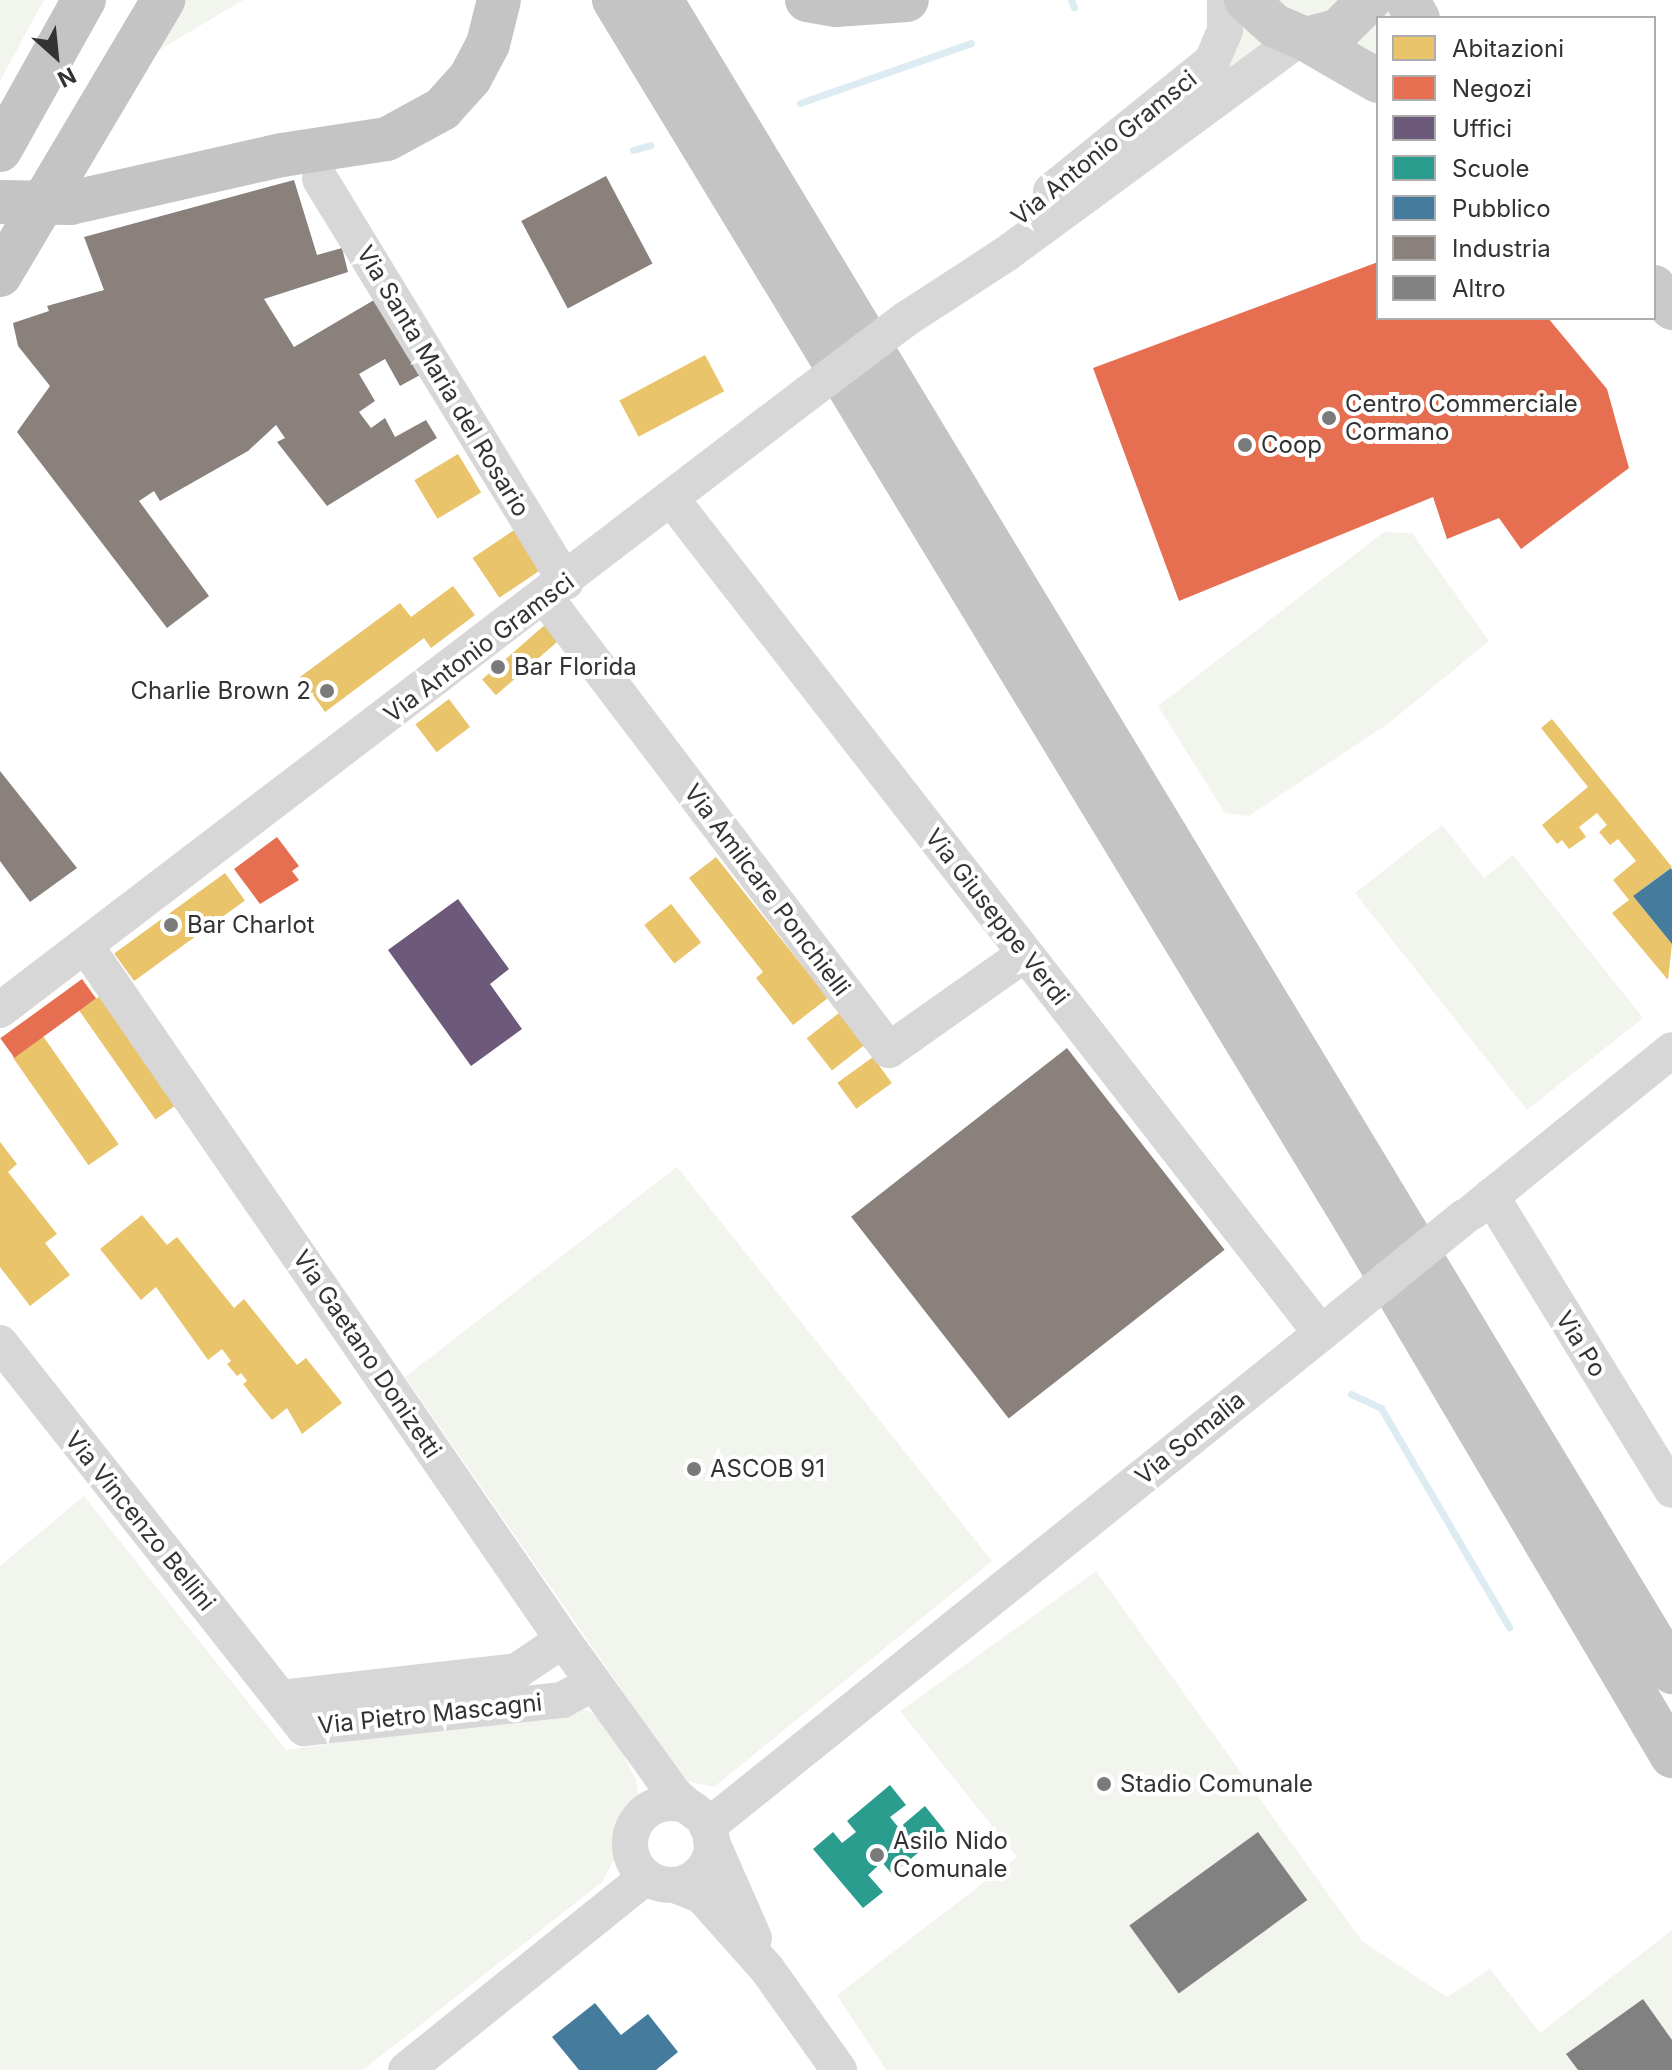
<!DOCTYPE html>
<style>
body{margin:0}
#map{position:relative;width:1672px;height:2070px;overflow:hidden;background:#fff;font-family:Inter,sans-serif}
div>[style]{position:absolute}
.green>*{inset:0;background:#f1f5ed}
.homes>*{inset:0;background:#e9c46a;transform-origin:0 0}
.shops>*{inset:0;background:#e76f51;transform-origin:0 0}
.offices>*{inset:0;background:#6d597a}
.schools>*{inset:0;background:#2a9d8f}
.public>*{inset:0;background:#457b9d}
.industry>*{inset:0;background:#8a817c;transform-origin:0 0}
.stream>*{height:7px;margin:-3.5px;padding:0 3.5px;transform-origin:3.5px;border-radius:3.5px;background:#ddebf3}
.building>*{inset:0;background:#818181;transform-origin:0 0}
.minor>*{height:36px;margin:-18px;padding:0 18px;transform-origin:18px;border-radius:18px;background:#d7d7d7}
.minor>.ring{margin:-18px;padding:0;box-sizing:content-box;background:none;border:36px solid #d7d7d7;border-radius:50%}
.major>*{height:44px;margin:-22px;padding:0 22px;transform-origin:22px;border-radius:22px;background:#cacaca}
.highway>*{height:44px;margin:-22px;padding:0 22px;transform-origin:22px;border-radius:22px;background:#c4c4c4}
.minor-bridge>*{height:36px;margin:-18px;padding:0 18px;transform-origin:18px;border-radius:18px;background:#d7d7d7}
.highway-bridge>*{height:44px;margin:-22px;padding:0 22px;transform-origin:22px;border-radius:22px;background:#c4c4c4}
.dots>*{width:22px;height:22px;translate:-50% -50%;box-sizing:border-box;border:4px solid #fff;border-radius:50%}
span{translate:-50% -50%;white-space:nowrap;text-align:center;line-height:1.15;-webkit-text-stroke:8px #fff;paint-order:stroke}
.street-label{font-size:24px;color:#333}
.poi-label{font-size:24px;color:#333}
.left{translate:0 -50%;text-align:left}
.right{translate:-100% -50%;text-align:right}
.legend{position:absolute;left:1376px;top:16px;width:280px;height:304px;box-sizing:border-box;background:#fff;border:2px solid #adadad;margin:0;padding:10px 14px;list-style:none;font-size:24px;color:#333}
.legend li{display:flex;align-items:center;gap:16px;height:40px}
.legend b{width:40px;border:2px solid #adadad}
.north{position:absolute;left:16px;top:16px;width:80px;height:80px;-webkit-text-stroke:6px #fff;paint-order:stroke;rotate:153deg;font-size:22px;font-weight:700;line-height:32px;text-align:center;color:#333}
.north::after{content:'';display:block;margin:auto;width:28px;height:36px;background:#333;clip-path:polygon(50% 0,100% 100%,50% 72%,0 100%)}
</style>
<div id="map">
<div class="green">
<i style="clip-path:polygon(0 0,44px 0,0 81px)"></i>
<i style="clip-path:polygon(178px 0,243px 0,146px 58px)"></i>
<i style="clip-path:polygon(1267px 0,1352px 0,1318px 23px)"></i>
<i style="clip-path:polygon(1388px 0,1405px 18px,1378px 18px,1378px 68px,1354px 41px)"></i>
<i style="clip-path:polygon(1239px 20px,1273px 44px,1210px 87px)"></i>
<i style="clip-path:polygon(1384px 532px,1412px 533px,1489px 641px,1389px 723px,1249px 816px,1225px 813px,1158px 706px)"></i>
<i style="clip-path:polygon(1442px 825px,1484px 878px,1513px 855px,1643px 1018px,1527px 1110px,1355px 893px)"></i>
<i style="clip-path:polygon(677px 1167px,992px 1561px,714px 1787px,685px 1781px,405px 1377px)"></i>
<i style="clip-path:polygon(84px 1496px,286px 1750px,568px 1711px,586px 1710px,606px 1720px,636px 1780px,638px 1796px,618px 1818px,614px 1860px,602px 1882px,363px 2070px,0 2070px,0 1566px)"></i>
<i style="clip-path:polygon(1096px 1571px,1362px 1941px,1447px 1997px,1490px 1969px,1540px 2033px,1672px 1930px,1672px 2070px,886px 2070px,837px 1995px,1017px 1857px,900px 1711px)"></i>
</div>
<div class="homes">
<i style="left:705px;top:355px;width:41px;height:97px;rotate:62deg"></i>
<i style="left:458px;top:454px;width:45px;height:51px;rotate:59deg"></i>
<i style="left:514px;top:530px;width:48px;height:50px;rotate:56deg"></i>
<i style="clip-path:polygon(453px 586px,475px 615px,431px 648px,424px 638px,325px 712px,300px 677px,400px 603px,411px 617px)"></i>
<i style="left:547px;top:623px;width:21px;height:86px;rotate:49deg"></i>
<i style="left:449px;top:699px;width:35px;height:42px;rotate:53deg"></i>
<i style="clip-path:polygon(1552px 719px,1672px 867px,1633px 896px,1672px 944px,1668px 980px,1612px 913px,1629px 900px,1613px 880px,1636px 861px,1618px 839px,1610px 845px,1599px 832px,1607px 825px,1597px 813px,1579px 827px,1586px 837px,1569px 849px,1562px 840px,1557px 844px,1542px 825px,1588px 787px,1541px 728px)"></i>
<i style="clip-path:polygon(716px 857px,828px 998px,793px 1025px,756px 978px,763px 972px,689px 878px)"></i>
<i style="left:225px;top:873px;width:34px;height:137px;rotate:54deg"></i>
<i style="left:671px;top:904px;width:49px;height:34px;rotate:52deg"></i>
<i style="left:107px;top:991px;width:133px;height:34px;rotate:55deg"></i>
<i style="left:839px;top:1013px;width:41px;height:41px;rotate:52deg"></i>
<i style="left:43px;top:1036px;width:132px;height:37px;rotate:55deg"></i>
<i style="left:873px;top:1057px;width:32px;height:44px;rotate:54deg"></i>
<i style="clip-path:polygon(0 1142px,17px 1164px,8px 1172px,57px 1234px,45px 1243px,70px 1275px,30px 1306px,0 1267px)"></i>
<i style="clip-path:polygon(142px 1215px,167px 1245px,177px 1237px,234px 1308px,244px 1299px,297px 1365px,306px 1358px,342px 1403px,302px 1434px,287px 1408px,272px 1420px,243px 1384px,247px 1381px,241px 1373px,237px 1376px,227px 1364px,231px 1361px,222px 1349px,208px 1360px,156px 1287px,141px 1300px,100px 1249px)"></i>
</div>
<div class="shops">
<i style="clip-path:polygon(1378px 262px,1378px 318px,1548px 318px,1607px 389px,1629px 468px,1521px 549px,1499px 518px,1447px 539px,1433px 497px,1179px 601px,1093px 368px)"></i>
<i style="clip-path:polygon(277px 837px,299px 866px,292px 871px,299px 880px,260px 904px,234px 869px)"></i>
<i style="left:82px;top:979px;width:24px;height:101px;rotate:54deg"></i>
</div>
<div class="offices">
<i style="clip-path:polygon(458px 899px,509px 969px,490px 984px,522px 1029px,471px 1066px,388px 950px)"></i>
</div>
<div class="schools">
<i style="clip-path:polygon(890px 1785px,906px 1805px,890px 1817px,899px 1828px,925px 1806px,945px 1831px,892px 1874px,882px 1862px,868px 1875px,883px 1892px,863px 1908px,813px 1849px,833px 1832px,842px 1843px,856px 1832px,847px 1821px)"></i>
</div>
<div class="public">
<i style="clip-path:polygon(1671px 868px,1672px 870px,1672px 944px,1633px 896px)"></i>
<i style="clip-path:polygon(595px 2003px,621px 2035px,648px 2014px,678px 2052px,656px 2070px,579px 2070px,552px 2037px)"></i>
</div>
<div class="industry">
<i style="left:606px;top:176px;width:99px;height:96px;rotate:62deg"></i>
<i style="clip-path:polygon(294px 180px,317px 255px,342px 248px,348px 272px,264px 299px,294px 347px,374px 300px,420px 375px,400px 386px,385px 359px,359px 374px,375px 401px,359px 412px,371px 428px,385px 418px,395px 437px,426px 420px,437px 438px,327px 506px,277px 442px,285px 438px,276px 425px,248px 451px,160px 501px,154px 491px,139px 501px,209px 596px,167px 628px,17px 432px,50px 386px,18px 346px,13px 323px,49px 311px,47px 306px,104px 290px,84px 237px)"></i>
<i style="clip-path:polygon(0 771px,77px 868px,30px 902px,0 861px)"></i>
<i style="left:1067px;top:1048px;width:256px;height:274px;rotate:52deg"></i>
</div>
<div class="stream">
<i style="left:1071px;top:0;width:8px;rotate:67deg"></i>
<i style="left:800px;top:103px;width:181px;rotate:-19.3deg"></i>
<i style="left:633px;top:150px;width:18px;rotate:-16deg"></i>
<i style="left:1351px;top:1394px;width:33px;rotate:25deg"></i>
<i style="left:1381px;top:1408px;width:254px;rotate:59.7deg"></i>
</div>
<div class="building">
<i style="left:1258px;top:1832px;width:84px;height:159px;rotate:54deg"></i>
<i style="clip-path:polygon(1643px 1999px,1672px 2040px,1672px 2070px,1578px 2070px,1566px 2054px)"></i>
</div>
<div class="minor">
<i style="left:320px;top:179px;width:472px;rotate:58.6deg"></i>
<i style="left:1051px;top:191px;width:207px;rotate:-38.9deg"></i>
<i style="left:1212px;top:61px;width:34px;rotate:-67deg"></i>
<i style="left:1225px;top:30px;width:30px;rotate:-90deg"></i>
<i style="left:906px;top:319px;width:119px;rotate:-33deg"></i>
<i style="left:1006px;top:254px;width:365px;rotate:-36.3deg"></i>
<i style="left:673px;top:501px;width:1055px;rotate:52.09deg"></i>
<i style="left:545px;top:597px;width:569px;rotate:52.79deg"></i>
<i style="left:889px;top:1050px;width:166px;rotate:-35.2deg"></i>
<i style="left:85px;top:945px;width:844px;rotate:55.48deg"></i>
<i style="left:563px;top:1640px;width:190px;rotate:54.2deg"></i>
<i style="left:674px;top:1794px;width:29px;rotate:41deg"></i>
<i style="left:0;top:1010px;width:1017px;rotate:-37.37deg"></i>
<i style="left:1491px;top:1196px;width:345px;rotate:58.4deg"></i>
<i style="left:1472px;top:1212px;width:257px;rotate:-39deg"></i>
<i style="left:0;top:1343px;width:491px;rotate:51.7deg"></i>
<i style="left:304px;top:1728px;width:260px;rotate:-6.2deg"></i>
<i style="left:562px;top:1700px;width:36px;rotate:-28deg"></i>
<i style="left:281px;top:1698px;width:238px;rotate:-6.5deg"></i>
<i style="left:517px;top:1671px;width:55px;rotate:-34deg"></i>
<i class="ring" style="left:630px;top:1803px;width:46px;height:46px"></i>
<i style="left:707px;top:1827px;width:812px;rotate:-38.8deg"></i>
<i style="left:711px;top:1840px;width:107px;rotate:66.3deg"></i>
<i style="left:675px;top:1885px;width:29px;rotate:22deg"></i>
<i style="left:702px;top:1896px;width:98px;rotate:48.3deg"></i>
<i style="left:767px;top:1969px;width:124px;rotate:54.5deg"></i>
<i style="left:406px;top:2070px;width:308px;rotate:-38.8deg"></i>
</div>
<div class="major">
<i style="left:1246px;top:0;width:39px;rotate:42deg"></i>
<i style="left:1275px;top:26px;width:33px;rotate:23deg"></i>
<i style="left:1305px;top:39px;width:34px;rotate:-14deg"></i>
<i style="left:1338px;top:31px;width:44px;rotate:-45deg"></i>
<i style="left:1407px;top:0;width:21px;rotate:59deg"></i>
<i style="left:1305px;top:39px;width:84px;rotate:29.9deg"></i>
<i style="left:1654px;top:287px;width:28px;rotate:49deg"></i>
</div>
<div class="highway">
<i style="left:614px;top:0;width:1427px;rotate:58.73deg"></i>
<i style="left:1355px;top:1220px;width:623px;rotate:59.4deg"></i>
<i style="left:661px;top:0;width:1954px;rotate:58.84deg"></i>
<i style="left:807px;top:0;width:29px;rotate:10deg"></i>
<i style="left:836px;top:5px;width:71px;rotate:-4deg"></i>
<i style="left:0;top:150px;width:172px;rotate:-60.8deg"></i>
<i style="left:282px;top:155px;width:106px;rotate:-8.7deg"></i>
<i style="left:387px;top:139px;width:63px;rotate:-28.6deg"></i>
<i style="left:442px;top:109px;width:42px;rotate:-47.9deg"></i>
<i style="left:470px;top:78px;width:38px;rotate:-62deg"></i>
<i style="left:488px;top:44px;width:45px;rotate:-76deg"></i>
<i style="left:0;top:275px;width:320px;rotate:-59.3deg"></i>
</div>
<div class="minor-bridge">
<i style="left:808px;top:393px;width:123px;rotate:-37.1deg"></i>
<i style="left:1341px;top:1317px;width:159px;rotate:-39.1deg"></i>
</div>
<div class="highway-bridge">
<i style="left:0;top:202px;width:70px;rotate:0.8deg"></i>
<i style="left:70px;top:203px;width:217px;rotate:-12.8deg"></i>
</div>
<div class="dots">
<i style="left:1329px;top:418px;background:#7a7a7a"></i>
<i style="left:1245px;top:445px;background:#7a7a7a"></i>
<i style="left:498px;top:667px;background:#7a7a7a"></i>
<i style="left:327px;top:691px;background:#7a7a7a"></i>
<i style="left:171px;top:925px;background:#7a7a7a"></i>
<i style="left:694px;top:1469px;background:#7a7a7a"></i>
<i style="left:1104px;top:1784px;background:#7a7a7a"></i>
<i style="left:877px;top:1855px;background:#7a7a7a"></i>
</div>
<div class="street-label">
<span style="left:1104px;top:148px;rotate:-39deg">Via Antonio Gramsci</span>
<span style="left:443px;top:381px;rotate:59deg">Via Santa Maria del Rosario</span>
<span style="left:479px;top:648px;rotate:-37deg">Via Antonio Gramsci</span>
<span style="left:767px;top:890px;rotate:53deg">Via Amilcare Ponchielli</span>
<span style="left:997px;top:917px;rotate:52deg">Via Giuseppe Verdi</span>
<span style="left:1581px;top:1344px;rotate:58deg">Via Po</span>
<span style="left:367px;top:1354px;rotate:56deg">Via Gaetano Donizetti</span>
<span style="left:1190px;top:1438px;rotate:-39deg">Via Somalia</span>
<span style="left:140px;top:1521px;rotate:51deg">Via Vincenzo Bellini</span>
<span style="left:430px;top:1714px;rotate:-6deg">Via Pietro Mascagni</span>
</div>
<div class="poi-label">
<span class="left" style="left:1345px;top:418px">Centro Commerciale<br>Cormano</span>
<span class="left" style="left:1261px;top:445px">Coop</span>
<span class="left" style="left:514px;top:667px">Bar Florida</span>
<span class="right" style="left:311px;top:691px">Charlie Brown 2</span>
<span class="left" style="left:187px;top:925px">Bar Charlot</span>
<span class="left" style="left:710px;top:1469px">ASCOB 91</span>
<span class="left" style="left:1120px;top:1784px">Stadio Comunale</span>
<span class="left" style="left:893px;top:1855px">Asilo Nido<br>Comunale</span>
</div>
<ul class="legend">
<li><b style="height:22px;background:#e9c46a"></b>Abitazioni</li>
<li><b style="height:22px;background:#e76f51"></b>Negozi</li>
<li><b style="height:22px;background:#6d597a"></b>Uffici</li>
<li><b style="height:22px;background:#2a9d8f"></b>Scuole</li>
<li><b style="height:22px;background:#457b9d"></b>Pubblico</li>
<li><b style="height:22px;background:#8a817c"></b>Industria</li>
<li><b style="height:22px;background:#818181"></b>Altro</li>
</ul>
<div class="north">N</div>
</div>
